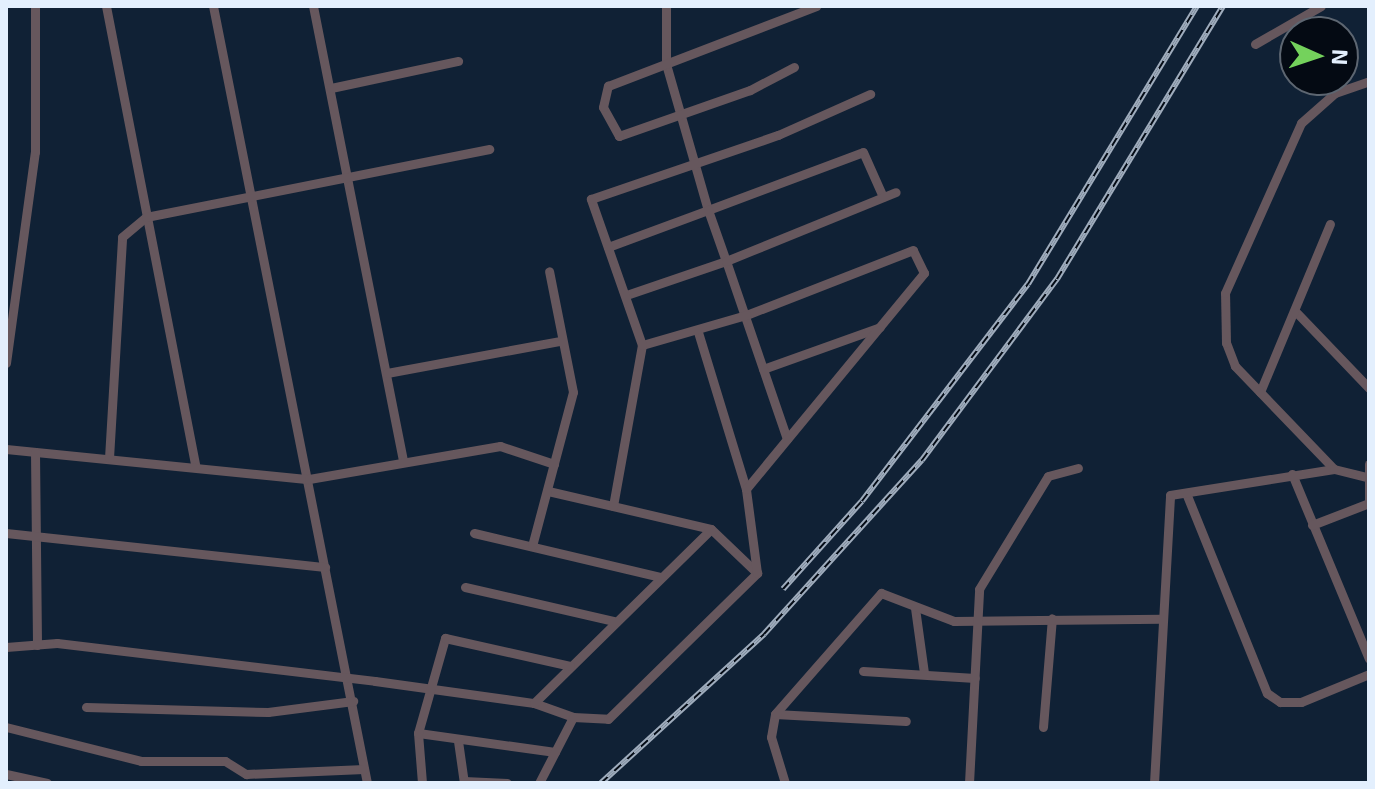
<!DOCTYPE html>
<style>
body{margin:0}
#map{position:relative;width:1375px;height:789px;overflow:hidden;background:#102135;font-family:"Exo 2",sans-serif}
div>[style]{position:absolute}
.street>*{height:9px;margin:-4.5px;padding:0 4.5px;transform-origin:4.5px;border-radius:4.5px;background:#66575d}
.rail>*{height:6px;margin-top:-3px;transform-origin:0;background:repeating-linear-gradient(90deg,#040a13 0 9px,#9facbc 0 18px);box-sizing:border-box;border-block:2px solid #9facbc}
span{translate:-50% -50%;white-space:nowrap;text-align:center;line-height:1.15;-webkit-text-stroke:7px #040a13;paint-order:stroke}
.frame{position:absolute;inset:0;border:8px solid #e3effd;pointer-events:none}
.north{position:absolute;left:1279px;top:16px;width:80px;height:80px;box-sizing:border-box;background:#040a13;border:2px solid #5d6671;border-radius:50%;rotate:93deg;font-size:22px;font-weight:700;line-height:32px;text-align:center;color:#e3effd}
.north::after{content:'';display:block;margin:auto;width:28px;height:36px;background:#74d25c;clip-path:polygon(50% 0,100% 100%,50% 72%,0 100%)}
</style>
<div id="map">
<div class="street">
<i style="left:106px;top:6px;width:469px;rotate:79deg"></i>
<i style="left:213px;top:6px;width:792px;rotate:78.79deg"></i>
<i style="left:313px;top:6px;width:464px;rotate:78.8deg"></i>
<i style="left:666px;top:6px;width:58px;rotate:90deg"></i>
<i style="left:666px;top:64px;width:152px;rotate:74deg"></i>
<i style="left:708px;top:210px;width:165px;rotate:-20.5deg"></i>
<i style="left:863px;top:152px;width:49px;rotate:66deg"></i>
<i style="left:1255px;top:44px;width:76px;rotate:-29.9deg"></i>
<i style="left:794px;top:67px;width:50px;rotate:152.4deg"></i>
<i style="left:750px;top:90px;width:139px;rotate:160.7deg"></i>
<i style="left:619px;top:136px;width:33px;rotate:-119deg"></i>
<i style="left:603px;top:107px;width:22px;rotate:-77deg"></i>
<i style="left:608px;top:86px;width:223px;rotate:-21deg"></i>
<i style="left:331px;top:88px;width:130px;rotate:-12deg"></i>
<i style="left:608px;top:247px;width:107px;rotate:-20.3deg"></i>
<i style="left:708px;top:210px;width:54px;rotate:70.6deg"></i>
<i style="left:726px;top:261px;width:106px;rotate:161.2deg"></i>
<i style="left:1297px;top:313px;width:104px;rotate:46.2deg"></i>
<i style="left:698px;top:332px;width:164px;rotate:73deg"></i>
<i style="left:6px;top:363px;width:213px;rotate:-82.2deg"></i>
<i style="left:35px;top:152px;width:146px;rotate:-90deg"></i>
<i style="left:763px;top:369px;width:124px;rotate:-19.7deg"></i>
<i style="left:387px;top:373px;width:175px;rotate:-10.5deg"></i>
<i style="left:1260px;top:392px;width:182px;rotate:-67.4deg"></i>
<i style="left:787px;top:439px;width:188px;rotate:-108.9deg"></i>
<i style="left:726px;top:261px;width:183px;rotate:-22.1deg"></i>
<i style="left:6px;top:449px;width:304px;rotate:5.7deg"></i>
<i style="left:309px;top:479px;width:194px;rotate:-9.8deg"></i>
<i style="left:500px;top:446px;width:57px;rotate:18.4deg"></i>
<i style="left:35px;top:452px;width:193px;rotate:89.4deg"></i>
<i style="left:109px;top:458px;width:221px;rotate:-86.6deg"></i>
<i style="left:122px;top:237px;width:31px;rotate:-40deg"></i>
<i style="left:146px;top:217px;width:350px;rotate:-11.2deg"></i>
<i style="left:1334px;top:469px;width:143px;rotate:-133.9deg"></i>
<i style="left:1235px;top:366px;width:25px;rotate:-111deg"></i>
<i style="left:1226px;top:343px;width:50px;rotate:-91.1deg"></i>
<i style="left:1225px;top:293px;width:186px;rotate:-65.9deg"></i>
<i style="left:1301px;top:123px;width:45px;rotate:-41.4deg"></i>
<i style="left:1335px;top:93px;width:36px;rotate:-19deg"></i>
<i style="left:1292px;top:474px;width:200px;rotate:67.4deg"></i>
<i style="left:548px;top:491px;width:167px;rotate:13.1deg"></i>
<i style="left:711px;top:529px;width:64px;rotate:43.7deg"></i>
<i style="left:1186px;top:493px;width:216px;rotate:68deg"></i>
<i style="left:1267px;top:693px;width:16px;rotate:35deg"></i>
<i style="left:1280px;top:702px;width:21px"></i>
<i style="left:1301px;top:702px;width:74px;rotate:-22.4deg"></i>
<i style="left:1369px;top:503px;width:39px;rotate:-90deg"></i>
<i style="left:613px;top:506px;width:164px;rotate:-79.8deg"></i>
<i style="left:1312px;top:525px;width:61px;rotate:-21.1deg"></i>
<i style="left:6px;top:533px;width:321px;rotate:6.1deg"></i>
<i style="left:474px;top:533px;width:191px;rotate:13.3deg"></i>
<i style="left:532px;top:546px;width:159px;rotate:-75.1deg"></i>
<i style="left:573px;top:392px;width:123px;rotate:-101.2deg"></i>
<i style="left:465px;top:587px;width:153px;rotate:12.9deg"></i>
<i style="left:915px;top:608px;width:66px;rotate:82.1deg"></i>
<i style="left:6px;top:647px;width:51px;rotate:-4.5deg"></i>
<i style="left:57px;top:643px;width:320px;rotate:6.8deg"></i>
<i style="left:375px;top:681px;width:161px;rotate:7.9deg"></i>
<i style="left:534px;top:703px;width:41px;rotate:19.7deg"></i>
<i style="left:863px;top:671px;width:112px;rotate:3.6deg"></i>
<i style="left:534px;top:703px;width:248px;rotate:-44.5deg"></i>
<i style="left:86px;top:707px;width:182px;rotate:1.6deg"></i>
<i style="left:268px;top:712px;width:86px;rotate:-7.4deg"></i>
<i style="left:775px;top:714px;width:131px;rotate:3.1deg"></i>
<i style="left:6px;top:727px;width:139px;rotate:14.1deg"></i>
<i style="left:141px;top:761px;width:84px"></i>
<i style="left:225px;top:761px;width:25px;rotate:32deg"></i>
<i style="left:246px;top:774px;width:118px;rotate:-2.4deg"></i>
<i style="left:1043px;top:727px;width:109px;rotate:-85.3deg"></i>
<i style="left:418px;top:733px;width:50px;rotate:85.4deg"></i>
<i style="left:458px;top:741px;width:42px;rotate:81.9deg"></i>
<i style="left:555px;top:752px;width:138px;rotate:-172.1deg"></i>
<i style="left:418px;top:733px;width:99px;rotate:-74.1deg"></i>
<i style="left:445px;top:638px;width:128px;rotate:12.6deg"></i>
<i style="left:6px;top:774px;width:42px;rotate:12.4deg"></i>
<i style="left:464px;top:781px;width:43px;rotate:2.7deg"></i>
<i style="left:539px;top:783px;width:74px;rotate:-62.7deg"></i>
<i style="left:573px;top:717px;width:35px;rotate:3deg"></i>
<i style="left:608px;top:719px;width:209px;rotate:-44.4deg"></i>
<i style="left:757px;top:573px;width:85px;rotate:-97.5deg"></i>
<i style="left:746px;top:489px;width:280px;rotate:-50.5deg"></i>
<i style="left:924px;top:273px;width:25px;rotate:-116deg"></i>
<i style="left:913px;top:250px;width:179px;rotate:158.7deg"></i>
<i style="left:746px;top:315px;width:108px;rotate:163.9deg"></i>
<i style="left:642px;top:345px;width:155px;rotate:-109.3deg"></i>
<i style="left:591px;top:199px;width:198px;rotate:-18.9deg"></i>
<i style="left:778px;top:135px;width:101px;rotate:-24deg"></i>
<i style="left:785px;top:783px;width:48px;rotate:-106.9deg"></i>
<i style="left:771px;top:737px;width:23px;rotate:-80deg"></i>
<i style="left:775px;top:714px;width:161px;rotate:-48.8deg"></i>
<i style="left:881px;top:593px;width:78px;rotate:21deg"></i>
<i style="left:954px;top:621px;width:207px;rotate:-0.6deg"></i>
<i style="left:969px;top:783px;width:194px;rotate:-87deg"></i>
<i style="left:979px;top:589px;width:132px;rotate:-58.6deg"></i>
<i style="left:1048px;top:476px;width:31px;rotate:-15deg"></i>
<i style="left:1154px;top:783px;width:288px;rotate:-86.8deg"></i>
<i style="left:1170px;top:495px;width:166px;rotate:-9deg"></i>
<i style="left:1334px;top:469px;width:36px;rotate:14deg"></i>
</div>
<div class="rail">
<i style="left:783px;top:589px;width:118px;rotate:-48.1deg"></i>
<i style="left:862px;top:501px;width:273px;rotate:-52.6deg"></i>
<i style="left:1028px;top:284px;width:325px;rotate:-58.7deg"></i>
<i style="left:601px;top:783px;width:221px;rotate:-42.4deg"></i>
<i style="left:764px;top:634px;width:235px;rotate:-47.8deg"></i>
<i style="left:922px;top:460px;width:226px;rotate:-53.3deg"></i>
<i style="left:1057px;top:279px;width:320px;rotate:-58.7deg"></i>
</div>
<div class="frame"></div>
<div class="north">N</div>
</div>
